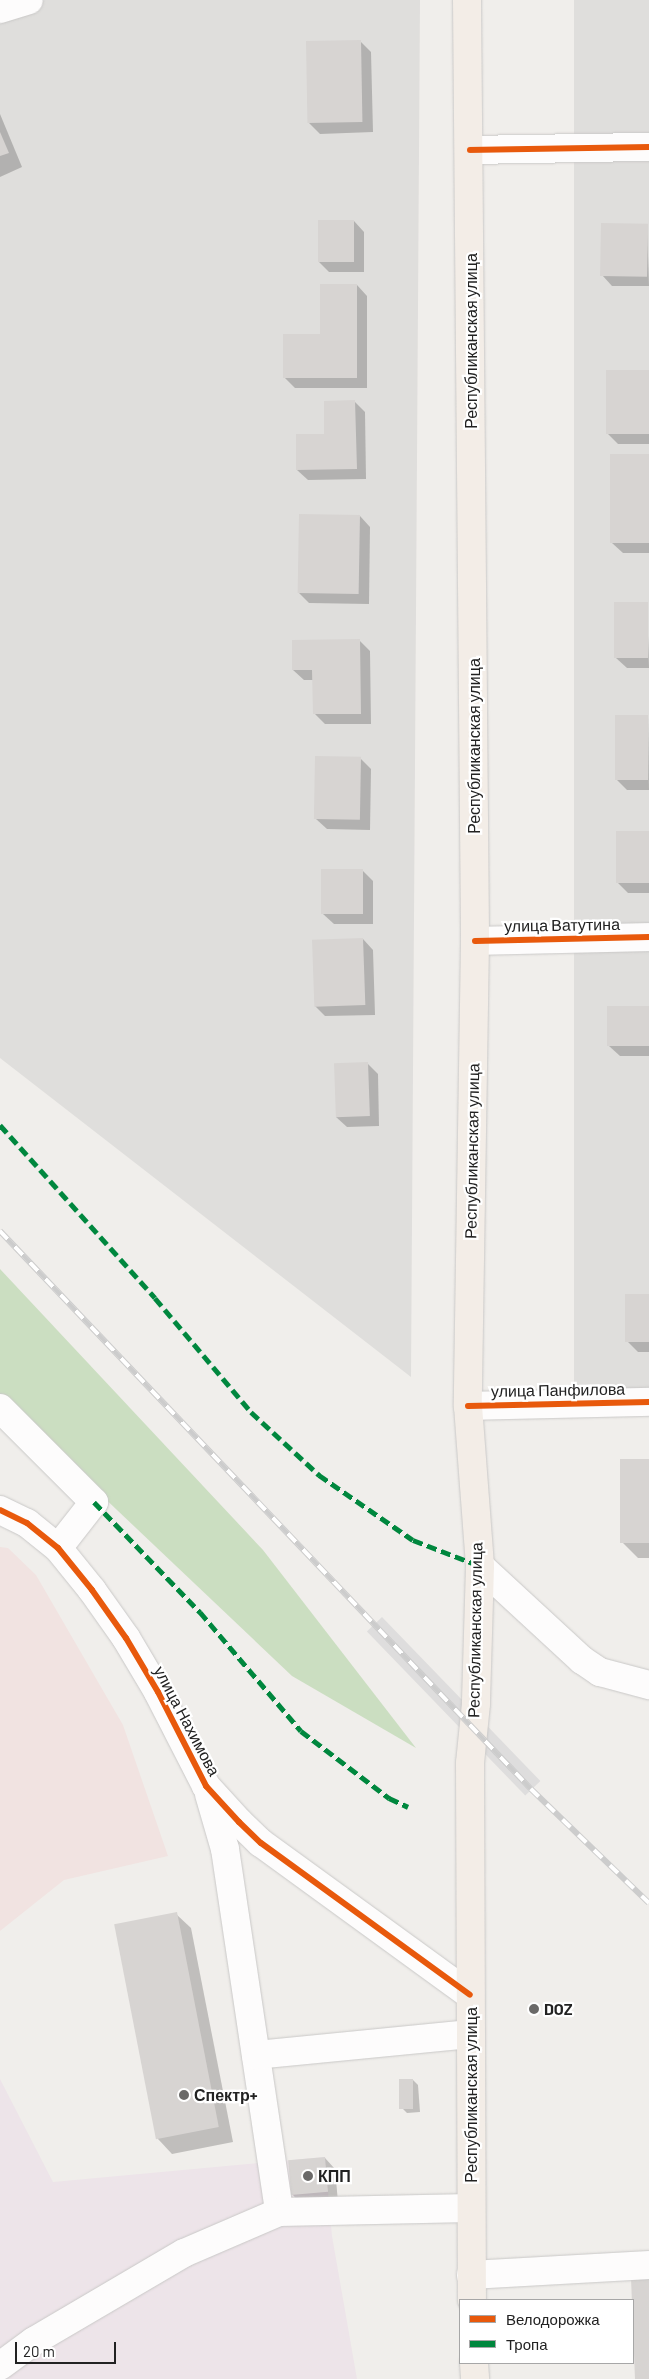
<!DOCTYPE html>
<meta charset="utf-8">
<style>
body{margin:0}
#map{position:relative;width:649px;height:2379px;overflow:hidden;background:#f0eeeb;font-family:Barlow,sans-serif}
div>[style]{position:absolute}
.residential>*{inset:0;background:#dfdedc;transform-origin:0 0}
.commercial>*{inset:0;background:#f1e3e1}
.industrial>*{inset:0;background:#ede4e9}
.forest>*{inset:0;background:#cbdec1}
.pier>*{inset:0;background:#dedddd;transform-origin:0 0}
.shadow>*{inset:0;background:#0003}
.building>*{inset:0;background:#d7d4d2;transform-origin:0 0}
.roads{filter:drop-shadow(0 0 1px #c9c8c7) drop-shadow(0 0 1px #c9c8c7)}
.minor>*{height:28px;margin:-14px;padding:0 14px;transform-origin:14px;border-radius:14px;background:#fdfcfc}
.major>*{height:28px;margin:-14px;padding:0 14px;transform-origin:14px;border-radius:14px;background:#f3ede7}
.rail>*{height:5.5px;margin-top:-2.75px;transform-origin:0;background:repeating-linear-gradient(90deg,#fff 0 11px,#ccc 0 22px);box-sizing:border-box;border-block:1px solid #ccc}
.quiet>*{height:5px;margin-top:-2.5px;transform-origin:0;background:repeating-linear-gradient(90deg,#00873e 0 10px,transparent 0 15px)}
.cycleway>*{height:6px;margin:-3px;padding:0 3px;transform-origin:3px;border-radius:3px;background:#e8590c}
.dots>*{width:14px;height:14px;translate:-50% -50%;box-sizing:border-box;border:2px solid #fff;border-radius:50%}
span{translate:-50% -50%;white-space:nowrap;text-align:center;line-height:1.15;-webkit-text-stroke:4.5px #fff;paint-order:stroke}
.street-label{font-size:16px;color:#222}
.poi-label{font-size:16px;color:#222;font-weight:700}
.left{translate:0 -50%;text-align:left}
.legend{position:absolute;left:459px;top:2299px;width:175px;height:65px;box-sizing:border-box;background:#fff;border:1px solid #a7a7a7;margin:0;padding:6px 9px;list-style:none;font-size:15px;color:#222}
.legend li{display:flex;align-items:center;gap:10px;height:25px}
.legend b{width:25px;border:1px solid #a7a7a7}
.scale{position:absolute;left:15px;top:2342px;width:101px;height:22px;box-sizing:border-box;border:2px solid #222;border-top:0;padding-left:6px;font-size:15px;line-height:18px;white-space:nowrap;color:#222;-webkit-text-stroke:4px #fff;paint-order:stroke}
</style>
<div id="map">
<div class="residential">
<i style="clip-path:polygon(0 0,420px 0,411px 1377px,0 1058px)"></i>
<i style="left:574px;top:0;width:75px;height:1393px"></i>
</div>
<div class="commercial">
<i style="clip-path:polygon(0 1547px,8px 1548px,36px 1575px,123px 1725px,168px 1856px,64px 1880px,0 1931px)"></i>
</div>
<div class="industrial">
<i style="clip-path:polygon(0 2079px,53px 2182px,325px 2157px,332px 2236px,357px 2379px,0 2379px)"></i>
</div>
<div class="forest">
<i style="clip-path:polygon(0 1269px,263px 1550px,416px 1748px,292px 1676px,0 1399px)"></i>
</div>
<div class="pier">
<i style="left:382px;top:1617px;width:228px;height:21px;rotate:46deg"></i>
</div>
<div class="shadow">
<i style="clip-path:polygon(360px 41px,371px 52px,373px 132px,320px 134px,309px 123px)"></i>
<i style="clip-path:polygon(0 114px,22px 167px,0 177px)"></i>
<i style="clip-path:polygon(354px 221px,364px 232px,364px 272px,329px 272px,319px 262px)"></i>
<i style="clip-path:polygon(647px 225px,649px 286px,612px 286px,602px 275px)"></i>
<i style="clip-path:polygon(357px 285px,367px 296px,367px 388px,295px 388px,284px 377px,321px 336px)"></i>
<i style="clip-path:polygon(649px 371px,649px 444px,618px 444px,607px 433px)"></i>
<i style="clip-path:polygon(355px 402px,365px 412px,366px 479px,308px 480px,297px 470px)"></i>
<i style="clip-path:polygon(649px 455px,649px 553px,623px 553px,612px 543px)"></i>
<i style="clip-path:polygon(360px 516px,370px 527px,369px 604px,309px 603px,298px 592px)"></i>
<i style="clip-path:polygon(647px 604px,649px 668px,627px 668px,616px 658px)"></i>
<i style="clip-path:polygon(359px 640px,370px 651px,371px 724px,325px 724px,315px 714px,314px 680px,304px 680px,293px 670px)"></i>
<i style="clip-path:polygon(648px 716px,649px 790px,627px 790px,617px 780px)"></i>
<i style="clip-path:polygon(360px 758px,371px 769px,370px 830px,327px 829px,316px 819px)"></i>
<i style="clip-path:polygon(649px 833px,649px 893px,628px 893px,617px 882px)"></i>
<i style="clip-path:polygon(362px 870px,373px 881px,373px 924px,334px 924px,323px 914px)"></i>
<i style="clip-path:polygon(363px 939px,373px 950px,375px 1015px,325px 1016px,315px 1006px)"></i>
<i style="clip-path:polygon(649px 1008px,649px 1056px,620px 1056px,609px 1046px)"></i>
<i style="clip-path:polygon(367px 1063px,378px 1074px,379px 1126px,347px 1127px,336px 1117px)"></i>
<i style="clip-path:polygon(649px 1295px,649px 1352px,638px 1352px,628px 1342px)"></i>
<i style="clip-path:polygon(649px 1460px,649px 1558px,638px 1558px,623px 1543px)"></i>
<i style="clip-path:polygon(176px 1914px,191px 1928px,233px 2142px,172px 2154px,158px 2139px)"></i>
<i style="clip-path:polygon(413px 2080px,418px 2085px,420px 2112px,407px 2113px,402px 2108px)"></i>
<i style="clip-path:polygon(325px 2158px,335px 2169px,338px 2202px,302px 2205px,292px 2194px)"></i>
</div>
<div class="building">
<i style="left:361px;top:40px;width:82px;height:55px;rotate:89deg"></i>
<i style="clip-path:polygon(0 132px,9px 153px,0 156px)"></i>
<i style="left:318px;top:220px;width:36px;height:42px"></i>
<i style="left:601px;top:223px;width:47px;height:53px;rotate:1deg"></i>
<i style="clip-path:polygon(320px 284px,357px 284px,357px 378px,283px 378px,283px 334px,320px 334px)"></i>
<i style="left:606px;top:370px;width:43px;height:64px"></i>
<i style="clip-path:polygon(355px 400px,357px 469px,296px 470px,296px 434px,324px 434px,324px 401px)"></i>
<i style="left:610px;top:454px;width:39px;height:89px"></i>
<i style="left:299px;top:514px;width:61px;height:79px;rotate:1deg"></i>
<i style="left:648px;top:602px;width:56px;height:34px;rotate:90deg"></i>
<i style="clip-path:polygon(360px 639px,361px 714px,313px 714px,312px 670px,292px 670px,292px 640px)"></i>
<i style="left:648px;top:715px;width:65px;height:33px;rotate:90deg"></i>
<i style="left:315px;top:756px;width:46px;height:63px;rotate:1deg"></i>
<i style="left:616px;top:831px;width:33px;height:52px"></i>
<i style="left:363px;top:869px;width:45px;height:42px;rotate:90deg"></i>
<i style="left:363px;top:938px;width:67px;height:51px;rotate:88deg"></i>
<i style="left:649px;top:1006px;width:40px;height:42px;rotate:90deg"></i>
<i style="left:368px;top:1062px;width:54px;height:34px;rotate:88deg"></i>
<i style="left:649px;top:1294px;width:48px;height:24px;rotate:90deg"></i>
<i style="left:649px;top:1459px;width:84px;height:29px;rotate:90deg"></i>
<i style="left:177px;top:1912px;width:219px;height:64px;rotate:79deg"></i>
<i style="left:399px;top:2079px;width:14px;height:30px"></i>
<i style="left:325px;top:2157px;width:35px;height:37px;rotate:85deg"></i>
<i style="clip-path:polygon(631px 2278px,649px 2278px,649px 2379px,635px 2379px)"></i>
</div>
<div class="roads">
<div class="minor">
<i style="left:0;top:9px;width:30px;rotate:-17deg"></i>
<i style="left:470px;top:150px;width:179px;rotate:-1deg"></i>
<i style="left:475px;top:941px;width:174px;rotate:-1.3deg"></i>
<i style="left:468px;top:1406px;width:181px;rotate:-1.3deg"></i>
<i style="left:0;top:1408px;width:133px;rotate:45deg"></i>
<i style="left:94px;top:1502px;width:58px;rotate:128deg"></i>
<i style="left:0;top:1510px;width:30px;rotate:26deg"></i>
<i style="left:27px;top:1523px;width:40px;rotate:39deg"></i>
<i style="left:58px;top:1548px;width:54px;rotate:51deg"></i>
<i style="left:92px;top:1590px;width:59px;rotate:54.7deg"></i>
<i style="left:126px;top:1638px;width:63px;rotate:59.3deg"></i>
<i style="left:158px;top:1692px;width:106px;rotate:62.9deg"></i>
<i style="left:206px;top:1786px;width:49px;rotate:47.5deg"></i>
<i style="left:239px;top:1822px;width:30px;rotate:44deg"></i>
<i style="left:261px;top:1843px;width:258px;rotate:36deg"></i>
<i style="left:480px;top:1566px;width:139px;rotate:42.7deg"></i>
<i style="left:582px;top:1660px;width:22px;rotate:34deg"></i>
<i style="left:600px;top:1672px;width:51px;rotate:14.9deg"></i>
<i style="left:209px;top:1794px;width:57px;rotate:73.8deg"></i>
<i style="left:225px;top:1849px;width:367px;rotate:81.5deg"></i>
<i style="left:256px;top:2055px;width:214px;rotate:-5.6deg"></i>
<i style="left:471px;top:2275px;width:178px;rotate:-3.2deg"></i>
<i style="left:0;top:2366px;width:42px;rotate:-36.3deg"></i>
<i style="left:34px;top:2341px;width:174px;rotate:-30.4deg"></i>
<i style="left:184px;top:2253px;width:103px;rotate:-23.3deg"></i>
<i style="left:279px;top:2212px;width:192px;rotate:-1.2deg"></i>
</div>
<div class="major">
<i style="left:467px;top:0;width:941px;rotate:89.51deg"></i>
<i style="left:475px;top:941px;width:465px;rotate:90.9deg"></i>
<i style="left:468px;top:1406px;width:160px;rotate:85.7deg"></i>
<i style="left:480px;top:1566px;width:138px;rotate:91.7deg"></i>
<i style="left:476px;top:1704px;width:59px;rotate:95.8deg"></i>
<i style="left:470px;top:1763px;width:537px;rotate:89.79deg"></i>
<i style="left:474px;top:2363px;width:16px;rotate:86deg"></i>
</div>
</div>
<div class="rail">
<i style="left:0;top:1231px;width:770px;rotate:46.42deg"></i>
<i style="left:531px;top:1789px;width:164px;rotate:44deg"></i>
</div>
<div class="quiet">
<i style="left:0;top:1125px;width:232px;rotate:48.1deg"></i>
<i style="left:155px;top:1298px;width:149px;rotate:49.9deg"></i>
<i style="left:251px;top:1412px;width:93px;rotate:42.8deg"></i>
<i style="left:319px;top:1475px;width:114px;rotate:34.7deg"></i>
<i style="left:413px;top:1540px;width:72px;rotate:21.2deg"></i>
<i style="left:94px;top:1502px;width:153px;rotate:46.1deg"></i>
<i style="left:200px;top:1612px;width:156px;rotate:49.7deg"></i>
<i style="left:301px;top:1731px;width:111px;rotate:37.3deg"></i>
<i style="left:389px;top:1798px;width:21px;rotate:25deg"></i>
</div>
<div class="cycleway">
<i style="left:470px;top:150px;width:179px;rotate:-1deg"></i>
<i style="left:475px;top:941px;width:174px;rotate:-1.3deg"></i>
<i style="left:468px;top:1406px;width:181px;rotate:-1.3deg"></i>
<i style="left:0;top:1510px;width:30px;rotate:26deg"></i>
<i style="left:27px;top:1523px;width:40px;rotate:39deg"></i>
<i style="left:58px;top:1548px;width:54px;rotate:51deg"></i>
<i style="left:92px;top:1590px;width:59px;rotate:54.7deg"></i>
<i style="left:126px;top:1638px;width:63px;rotate:59.3deg"></i>
<i style="left:158px;top:1692px;width:106px;rotate:62.9deg"></i>
<i style="left:206px;top:1786px;width:49px;rotate:47.5deg"></i>
<i style="left:239px;top:1822px;width:30px;rotate:44deg"></i>
<i style="left:261px;top:1843px;width:258px;rotate:36deg"></i>
</div>
<div class="dots">
<i style="left:534px;top:2009px;background:#6a6968"></i>
<i style="left:184px;top:2095px;background:#6a6968"></i>
<i style="left:308px;top:2176px;background:#6a6968"></i>
</div>
<div class="street-label">
<span style="left:471px;top:341px;rotate:-90deg">Республиканская улица</span>
<span style="left:474px;top:746px;rotate:-90deg">Республиканская улица</span>
<span style="left:562px;top:925px;rotate:-1deg">улица Ватутина</span>
<span style="left:472px;top:1151px;rotate:-89deg">Республиканская улица</span>
<span style="left:558px;top:1390px;rotate:-1deg">улица Панфилова</span>
<span style="left:475px;top:1630px;rotate:-89deg">Республиканская улица</span>
<span style="left:187px;top:1721px;rotate:62deg">улица Нахимова</span>
<span style="left:471px;top:2095px;rotate:-90deg">Республиканская улица</span>
</div>
<div class="poi-label">
<span class="left" style="left:544px;top:2009px">DOZ</span>
<span class="left" style="left:194px;top:2095px">Спектр+</span>
<span class="left" style="left:318px;top:2176px">КПП</span>
</div>
<ul class="legend">
<li><b style="height:6px;background:#e8590c"></b>Велодорожка</li>
<li><b style="height:6px;background:#00873e"></b>Тропа</li>
</ul>
<div class="scale">20 m</div>
</div>
